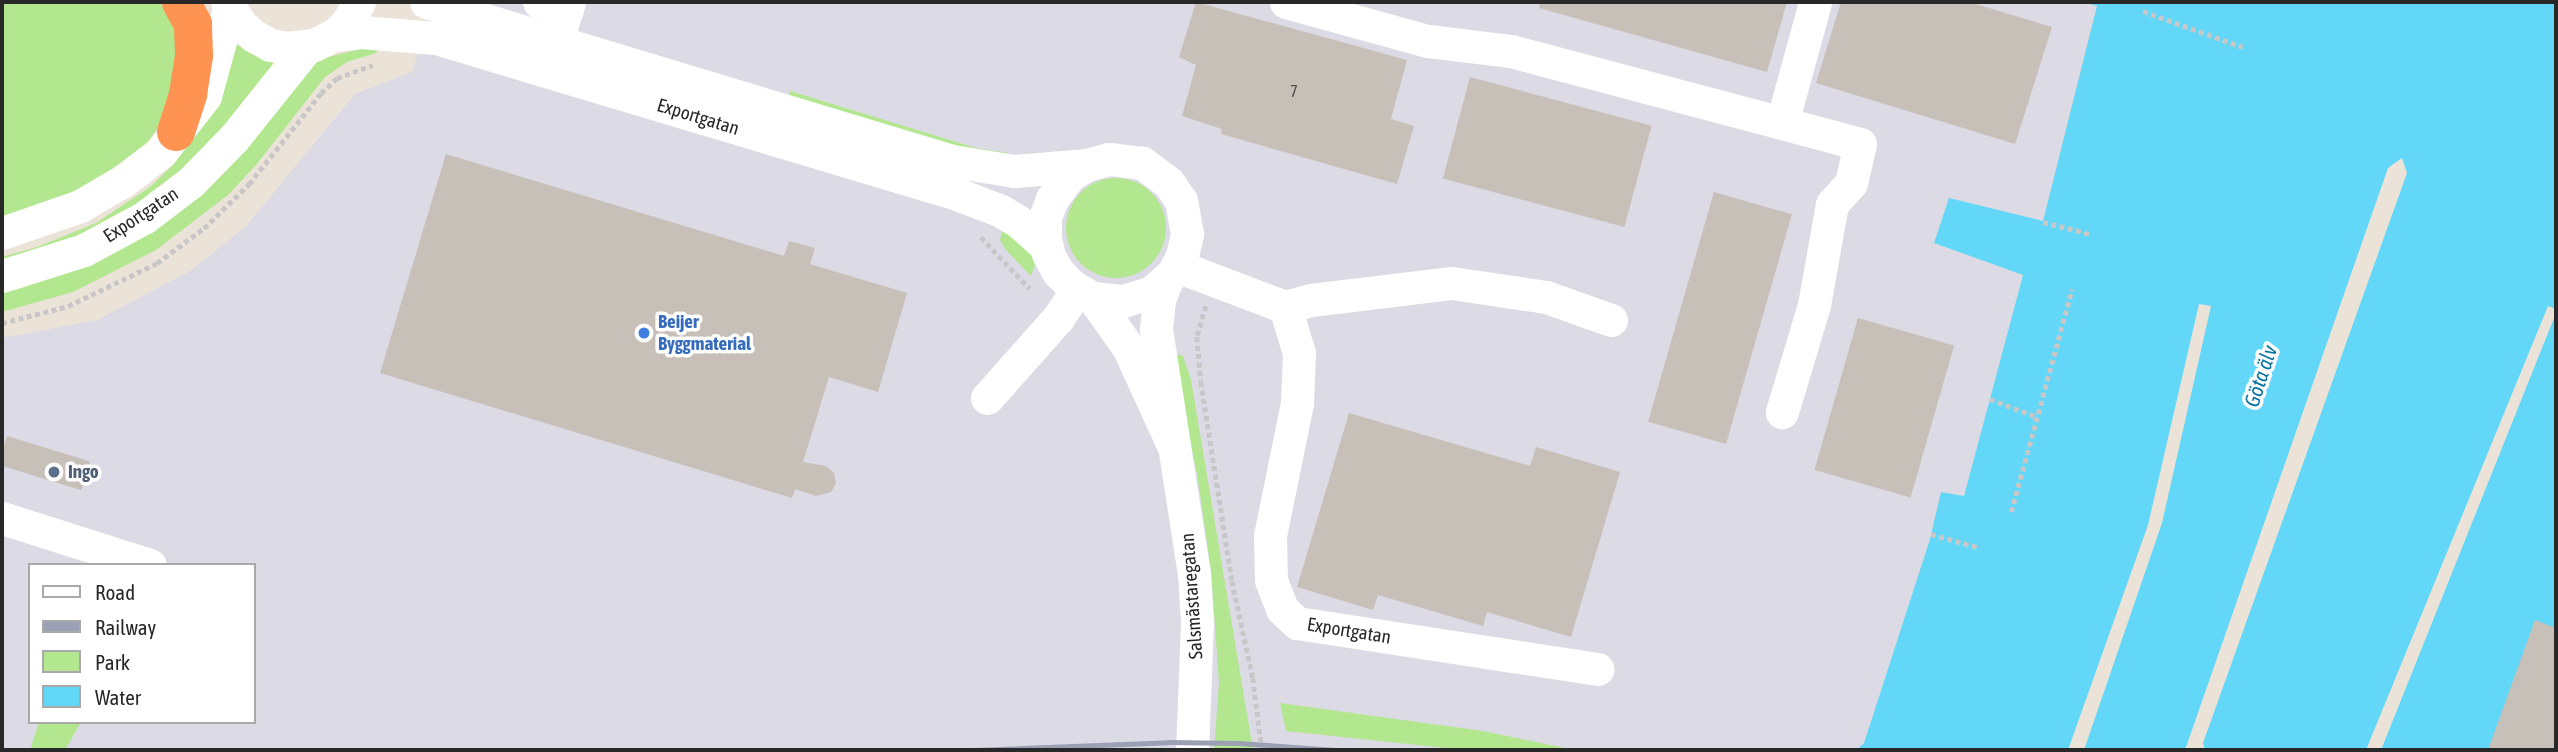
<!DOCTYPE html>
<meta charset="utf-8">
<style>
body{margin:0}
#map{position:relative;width:2558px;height:752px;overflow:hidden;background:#ece3d8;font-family:"Asap Condensed",sans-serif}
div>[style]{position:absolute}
.industrial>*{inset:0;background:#dcdae4}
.green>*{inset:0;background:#b2e790}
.round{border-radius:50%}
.water>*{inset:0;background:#63d7f7}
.pier>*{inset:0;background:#ece3d8}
.building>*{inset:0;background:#c7c0b8;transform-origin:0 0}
.path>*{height:4.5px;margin-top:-2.25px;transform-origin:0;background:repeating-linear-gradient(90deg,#c7c7c7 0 5px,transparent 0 8.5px)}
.minor>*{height:33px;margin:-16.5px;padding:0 16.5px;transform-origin:16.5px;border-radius:16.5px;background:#fff}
.highway>*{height:38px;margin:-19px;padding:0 19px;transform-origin:19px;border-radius:19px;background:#ff9351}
.rail>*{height:5px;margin:-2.5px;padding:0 2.5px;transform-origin:2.5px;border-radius:2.5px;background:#9ba0b4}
.dots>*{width:19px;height:19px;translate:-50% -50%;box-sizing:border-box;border:4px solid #fff;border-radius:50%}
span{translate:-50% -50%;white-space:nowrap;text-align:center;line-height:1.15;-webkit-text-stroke:7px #fff;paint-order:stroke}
.number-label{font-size:16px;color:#504e4c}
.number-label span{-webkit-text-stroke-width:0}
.street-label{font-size:19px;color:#282828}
.shop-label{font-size:19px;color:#366cbe;font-weight:700}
.left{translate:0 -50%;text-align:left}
.service-label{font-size:19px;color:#4e5e75;font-weight:700}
.water-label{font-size:21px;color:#0473a1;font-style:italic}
.frame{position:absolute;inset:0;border:4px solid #282828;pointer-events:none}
.legend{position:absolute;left:28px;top:563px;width:228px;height:161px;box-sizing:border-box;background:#fff;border:2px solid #a9a9a9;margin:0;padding:9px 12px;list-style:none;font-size:21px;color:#282828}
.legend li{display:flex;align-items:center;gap:14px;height:35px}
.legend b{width:35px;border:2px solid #a9a9a9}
</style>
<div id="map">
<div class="industrial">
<i style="clip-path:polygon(evenodd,434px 2px,2084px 2px,2097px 6px,2043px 222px,1949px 198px,1934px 242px,2023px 275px,1964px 496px,1941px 493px,1930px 539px,1864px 743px,1856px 750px,2px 750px,2px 338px,97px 320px,190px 271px,246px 226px,355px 94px,412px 72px,434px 2px,30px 565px,254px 565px,254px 722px,30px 722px,30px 565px)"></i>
</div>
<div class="green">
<i style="clip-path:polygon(2px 2px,160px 2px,174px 24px,181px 50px,162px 122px,144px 147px,103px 180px,2px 222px)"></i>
<i style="clip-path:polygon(236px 44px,277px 62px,216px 146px,104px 232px,2px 268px,2px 257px,37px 247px,96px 223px,150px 187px,173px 165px,205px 122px)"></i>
<i style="clip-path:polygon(381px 44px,376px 53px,347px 62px,325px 77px,256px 165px,228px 195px,156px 250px,73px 292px,2px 312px,2px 288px,50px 275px,308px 66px,328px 57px)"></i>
<i style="clip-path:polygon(790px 91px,976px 148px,1008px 153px,1007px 157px,994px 158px,789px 100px)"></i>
<i class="round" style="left:1066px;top:178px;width:100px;height:100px"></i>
<i style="clip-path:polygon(1004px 224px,1024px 242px,1036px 262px,1031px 276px,1006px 250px,1000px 240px)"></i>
<i style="clip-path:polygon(1171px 353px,1183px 356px,1191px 380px,1253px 750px,1214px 750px,1219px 683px,1211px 570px,1197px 474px)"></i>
<i style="clip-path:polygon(1280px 703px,1483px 731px,1575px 750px,1464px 750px,1286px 731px)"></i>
<i style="clip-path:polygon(39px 722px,81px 722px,65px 750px,30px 750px)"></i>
</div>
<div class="water">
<i style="clip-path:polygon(2084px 2px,2556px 2px,2556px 638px,2541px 633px,2491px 750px,1856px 750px,1864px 743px,1930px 539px,1941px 492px,1964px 496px,2023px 275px,1934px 243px,1949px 198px,2043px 221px,2097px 6px)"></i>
</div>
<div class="pier">
<i style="clip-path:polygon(2402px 158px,2407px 173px,2203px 743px,2205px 750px,2185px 750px,2388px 168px)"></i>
<i style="clip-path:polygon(2199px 304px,2211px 306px,2162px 523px,2084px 750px,2068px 750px,2148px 525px)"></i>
<i style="clip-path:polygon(2548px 306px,2556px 309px,2556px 313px,2381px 750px,2366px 750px)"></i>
</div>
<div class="building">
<i style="clip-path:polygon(1196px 2px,1407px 60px,1391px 119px,1414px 126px,1397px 184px,1221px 134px,1222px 129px,1182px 116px,1196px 65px,1179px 57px)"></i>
<i style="clip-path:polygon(1540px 2px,1787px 2px,1767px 72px,1539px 8px)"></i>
<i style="clip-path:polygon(1841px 2px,1969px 2px,2052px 27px,2015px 144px,1816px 83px)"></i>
<i style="left:1470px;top:77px;width:188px;height:105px;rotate:15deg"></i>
<i style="clip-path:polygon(446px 154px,784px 256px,789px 241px,815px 248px,810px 264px,907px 293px,878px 392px,829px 377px,803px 462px,826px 466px,834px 473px,836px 483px,831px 492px,816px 496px,795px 489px,792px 498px,380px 373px)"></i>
<i style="left:1714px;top:192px;width:81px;height:239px;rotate:16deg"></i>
<i style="left:1858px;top:318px;width:100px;height:158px;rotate:16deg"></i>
<i style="clip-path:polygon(1349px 413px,1530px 466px,1536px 447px,1620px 472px,1571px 637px,1487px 612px,1483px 626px,1378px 595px,1373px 610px,1297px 587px)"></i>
<i style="left:7px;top:436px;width:87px;height:30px;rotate:17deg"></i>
<i style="clip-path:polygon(2535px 620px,2556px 628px,2556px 750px,2488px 750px)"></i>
</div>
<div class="path">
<i style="left:2143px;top:11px;width:106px;rotate:19.8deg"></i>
<i style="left:2043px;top:222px;width:49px;rotate:14.3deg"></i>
<i style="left:981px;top:237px;width:71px;rotate:46.7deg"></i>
<i style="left:1206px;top:306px;width:32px;rotate:106deg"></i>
<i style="left:1197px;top:337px;width:45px;rotate:84.9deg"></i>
<i style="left:1201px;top:382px;width:201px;rotate:81.1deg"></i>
<i style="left:1232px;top:581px;width:99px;rotate:77.8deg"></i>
<i style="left:1253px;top:678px;width:73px;rotate:82.9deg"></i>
<i style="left:2px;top:323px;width:68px;rotate:-14.4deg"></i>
<i style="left:68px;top:306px;width:99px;rotate:-25.8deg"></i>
<i style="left:157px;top:263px;width:59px;rotate:-36.7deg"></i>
<i style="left:204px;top:228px;width:63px;rotate:-44.4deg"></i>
<i style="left:249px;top:184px;width:116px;rotate:-51.6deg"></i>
<i style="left:321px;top:93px;width:22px;rotate:-43deg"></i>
<i style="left:337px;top:78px;width:38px;rotate:-20deg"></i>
<i style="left:1990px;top:399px;width:50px;rotate:21deg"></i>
<i style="left:2011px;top:512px;width:231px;rotate:-74.7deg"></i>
<i style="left:1931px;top:534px;width:51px;rotate:15.9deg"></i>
</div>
<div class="minor">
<i style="left:227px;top:2px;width:26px;rotate:59deg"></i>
<i style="left:240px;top:24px;width:18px;rotate:41deg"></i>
<i style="left:254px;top:36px;width:18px;rotate:29deg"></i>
<i style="left:270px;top:45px;width:18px;rotate:9deg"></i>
<i style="left:288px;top:48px;width:26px;rotate:-7deg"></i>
<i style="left:314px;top:45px;width:22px;rotate:-27deg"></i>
<i style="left:334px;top:35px;width:18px;rotate:-43deg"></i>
<i style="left:347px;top:23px;width:24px;rotate:-60deg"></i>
<i style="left:426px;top:2px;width:550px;rotate:16.82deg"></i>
<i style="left:952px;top:161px;width:63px;rotate:9.2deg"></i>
<i style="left:1014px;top:171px;width:73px;rotate:-4.7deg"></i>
<i style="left:539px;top:2px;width:29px;rotate:16deg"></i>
<i style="left:1286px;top:2px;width:147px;rotate:15.4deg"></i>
<i style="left:1428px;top:41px;width:84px;rotate:6.9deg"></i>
<i style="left:1511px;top:51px;width:361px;rotate:14.9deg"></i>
<i style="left:1860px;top:144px;width:40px;rotate:103deg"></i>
<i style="left:1851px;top:183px;width:28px;rotate:132deg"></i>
<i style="left:1832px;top:204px;width:103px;rotate:100.1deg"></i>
<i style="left:1814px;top:305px;width:112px;rotate:106.7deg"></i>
<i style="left:334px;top:35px;width:27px;rotate:-6deg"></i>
<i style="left:361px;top:32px;width:75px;rotate:4.6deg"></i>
<i style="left:436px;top:38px;width:544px;rotate:16.67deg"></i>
<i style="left:957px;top:194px;width:47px;rotate:21.1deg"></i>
<i style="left:1001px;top:211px;width:21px;rotate:31deg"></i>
<i style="left:1019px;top:222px;width:38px;rotate:42deg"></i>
<i style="left:556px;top:43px;width:43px;rotate:-72.4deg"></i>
<i style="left:1782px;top:123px;width:125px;rotate:-74.7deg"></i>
<i style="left:2px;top:233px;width:83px;rotate:-19.1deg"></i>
<i style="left:80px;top:206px;width:50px;rotate:-30.2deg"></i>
<i style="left:123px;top:181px;width:48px;rotate:-37.3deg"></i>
<i style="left:161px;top:152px;width:71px;rotate:-51.8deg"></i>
<i style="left:205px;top:96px;width:90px;rotate:-74.6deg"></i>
<i style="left:1177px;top:266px;width:116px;rotate:20.8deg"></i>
<i style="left:1285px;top:307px;width:27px;rotate:-15deg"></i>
<i style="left:1311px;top:300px;width:142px;rotate:-6.9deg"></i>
<i style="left:1452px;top:283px;width:95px;rotate:8.5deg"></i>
<i style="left:1546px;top:297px;width:69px;rotate:19.5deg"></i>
<i style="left:2px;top:276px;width:86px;rotate:-17.6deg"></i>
<i style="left:84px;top:250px;width:69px;rotate:-28.4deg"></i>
<i style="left:145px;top:217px;width:58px;rotate:-37.3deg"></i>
<i style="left:191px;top:182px;width:62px;rotate:-45.7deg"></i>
<i style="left:234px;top:138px;width:117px;rotate:-51.3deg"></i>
<i style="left:1167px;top:279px;width:22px;rotate:111deg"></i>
<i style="left:1159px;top:300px;width:29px;rotate:96deg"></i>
<i style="left:1156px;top:329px;width:248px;rotate:81.2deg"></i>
<i style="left:1194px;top:574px;width:48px;rotate:86.4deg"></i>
<i style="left:1197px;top:622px;width:128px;rotate:92.2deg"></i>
<i style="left:1093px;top:298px;width:30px;rotate:6deg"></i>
<i style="left:1123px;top:301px;width:30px;rotate:-17deg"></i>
<i style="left:1152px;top:292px;width:28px;rotate:-42deg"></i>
<i style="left:1173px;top:273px;width:19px;rotate:-62deg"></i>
<i style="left:1182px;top:256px;width:23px;rotate:-77deg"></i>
<i style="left:1187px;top:234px;width:34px;rotate:-100deg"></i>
<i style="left:1181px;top:201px;width:22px;rotate:-124deg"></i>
<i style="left:1169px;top:183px;width:34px;rotate:-143deg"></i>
<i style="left:1142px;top:163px;width:33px;rotate:-173deg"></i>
<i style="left:1109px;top:159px;width:23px;rotate:165deg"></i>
<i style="left:1087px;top:165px;width:20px;rotate:150deg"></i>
<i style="left:1070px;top:175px;width:30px;rotate:127deg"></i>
<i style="left:1052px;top:199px;width:19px;rotate:111deg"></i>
<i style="left:1045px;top:217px;width:21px;rotate:90deg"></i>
<i style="left:1045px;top:238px;width:16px;rotate:79deg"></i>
<i style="left:1048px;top:254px;width:21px;rotate:61deg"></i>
<i style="left:1058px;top:272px;width:20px;rotate:45deg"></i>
<i style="left:1072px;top:286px;width:24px;rotate:30deg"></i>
<i style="left:1093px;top:298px;width:60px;rotate:54.5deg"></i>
<i style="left:1128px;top:347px;width:106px;rotate:65.4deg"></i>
<i style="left:1285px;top:307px;width:48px;rotate:73.1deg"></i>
<i style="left:1299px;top:353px;width:50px;rotate:92.3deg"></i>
<i style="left:1297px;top:403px;width:136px;rotate:101.5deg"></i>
<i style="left:1270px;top:536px;width:44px;rotate:88.7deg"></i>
<i style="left:1271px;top:580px;width:31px;rotate:69deg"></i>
<i style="left:1282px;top:609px;width:21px;rotate:43deg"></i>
<i style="left:1297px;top:623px;width:304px;rotate:8.7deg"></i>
<i style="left:987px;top:398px;width:107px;rotate:-48.4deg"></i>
<i style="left:1058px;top:318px;width:34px;rotate:-56deg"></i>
<i style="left:2px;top:518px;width:155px;rotate:17.6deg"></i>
</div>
<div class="highway">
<i style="left:176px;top:132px;width:40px;rotate:-72deg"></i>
<i style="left:188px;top:94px;width:39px;rotate:-81deg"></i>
<i style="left:194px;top:55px;width:31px;rotate:-92deg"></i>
<i style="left:193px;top:24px;width:25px;rotate:-119deg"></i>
</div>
<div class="rail">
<i style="left:974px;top:750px;width:195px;rotate:-2.3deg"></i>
<i style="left:1169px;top:742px;width:70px;rotate:0.8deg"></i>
<i style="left:1239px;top:743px;width:97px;rotate:4.1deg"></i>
</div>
<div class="dots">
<i style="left:644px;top:333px;background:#3f7fe0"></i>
<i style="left:54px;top:472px;background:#5c6f8a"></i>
</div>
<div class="number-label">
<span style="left:1294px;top:91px">7</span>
</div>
<div class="street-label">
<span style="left:698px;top:117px;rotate:17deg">Exportgatan</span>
<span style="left:141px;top:215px;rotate:-33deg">Exportgatan</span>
<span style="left:1192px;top:596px;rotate:-94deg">Salsmästaregatan</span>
<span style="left:1349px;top:631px;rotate:9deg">Exportgatan</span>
</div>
<div class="shop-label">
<span class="left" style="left:658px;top:333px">Beijer<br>Byggmaterial</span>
</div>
<div class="service-label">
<span class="left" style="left:68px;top:472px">Ingo</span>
</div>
<div class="water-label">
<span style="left:2260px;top:376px;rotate:-72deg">Göta älv</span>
</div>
<div class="frame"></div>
<ul class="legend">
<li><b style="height:9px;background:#fff"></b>Road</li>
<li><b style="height:9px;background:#9ba0b4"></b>Railway</li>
<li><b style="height:19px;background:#b2e790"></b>Park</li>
<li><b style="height:19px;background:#63d7f7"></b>Water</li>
</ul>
</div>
